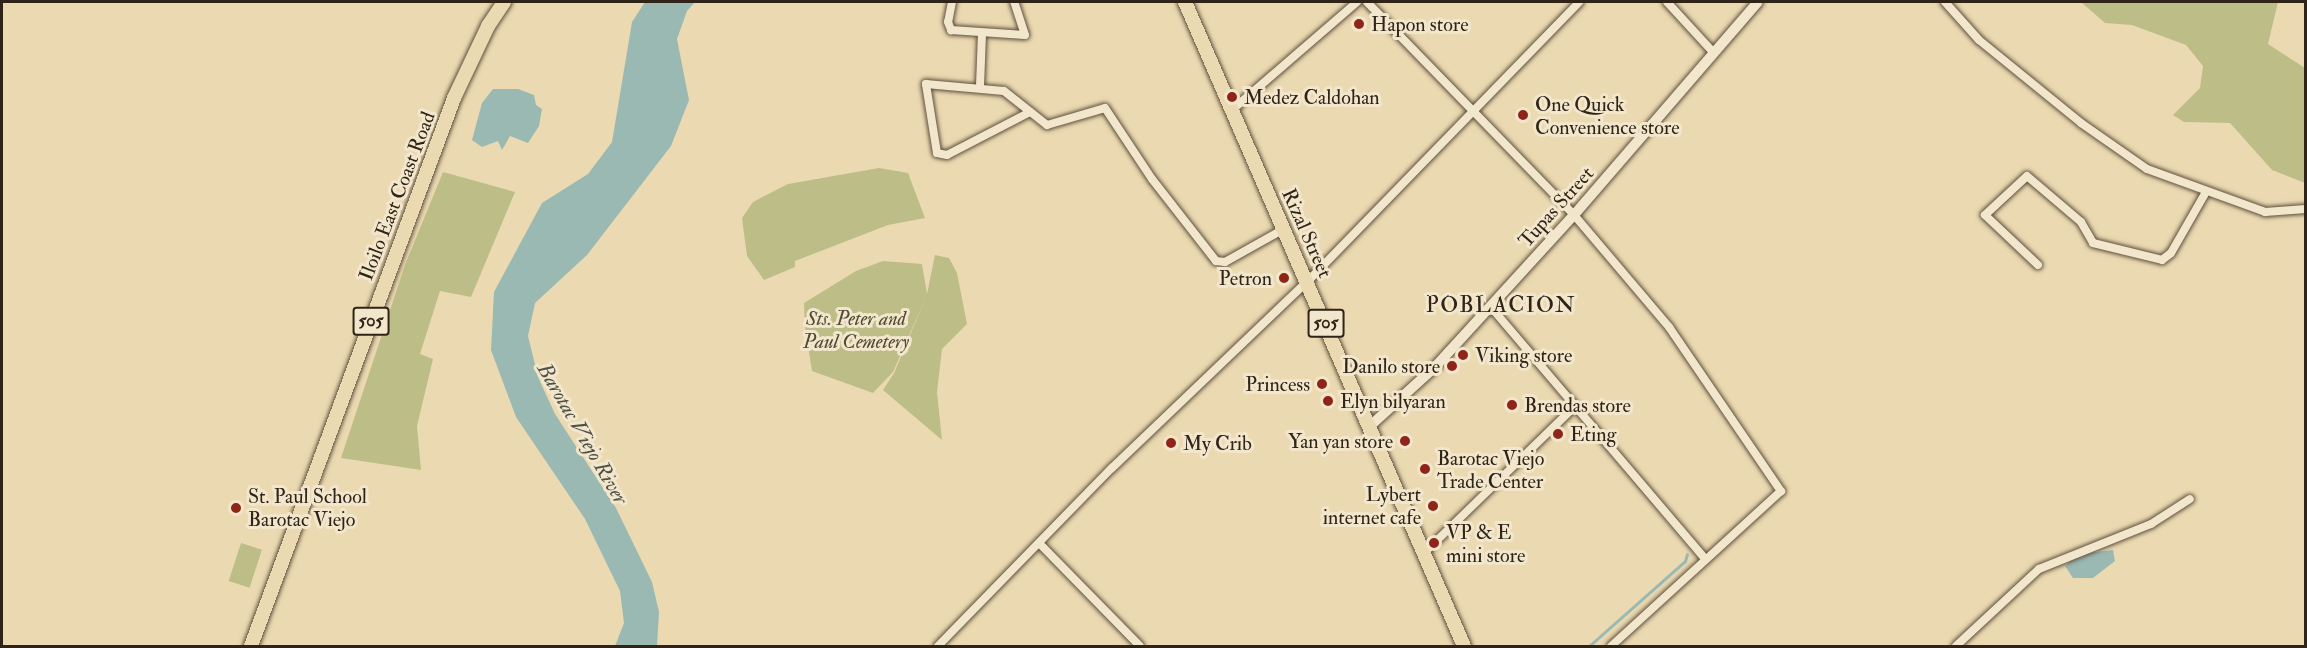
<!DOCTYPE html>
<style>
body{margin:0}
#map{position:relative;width:2307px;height:648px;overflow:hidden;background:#ebd9b1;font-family:"IM FELL Double Pica",serif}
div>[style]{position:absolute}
.green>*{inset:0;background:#bdbe87;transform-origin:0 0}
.water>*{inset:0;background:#9ab9b3}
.stream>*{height:3px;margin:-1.5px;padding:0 1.5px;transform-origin:1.5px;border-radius:1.5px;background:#9ab9b3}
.roads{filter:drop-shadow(0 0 2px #5e513e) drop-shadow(0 0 2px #5e513e)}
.minor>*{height:8px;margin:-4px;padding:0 4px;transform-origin:4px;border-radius:4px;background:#f2e6cc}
.tertiary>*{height:10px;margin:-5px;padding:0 5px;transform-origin:5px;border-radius:5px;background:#f2e6cc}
.primary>*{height:14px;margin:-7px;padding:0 7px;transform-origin:7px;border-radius:7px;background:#ebd9b1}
.dots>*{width:16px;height:16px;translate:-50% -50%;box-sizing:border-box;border:3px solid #f2e6cc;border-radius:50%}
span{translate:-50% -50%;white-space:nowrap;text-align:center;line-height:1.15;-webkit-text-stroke:6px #f2e6cc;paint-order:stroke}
.shield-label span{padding:2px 4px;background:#f2e6cc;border:2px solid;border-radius:4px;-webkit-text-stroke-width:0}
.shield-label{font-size:18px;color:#2f2417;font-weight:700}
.poi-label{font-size:20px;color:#2f2417}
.left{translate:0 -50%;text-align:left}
.right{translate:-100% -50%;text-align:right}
.street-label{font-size:20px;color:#2f2417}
.park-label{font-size:20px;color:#524a33;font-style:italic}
.water-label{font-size:21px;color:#4f5146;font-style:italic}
.quarter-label{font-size:22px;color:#2f2417;letter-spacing:1.5px}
.frame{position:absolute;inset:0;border:3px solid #2f2417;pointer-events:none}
</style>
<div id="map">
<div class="green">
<i style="clip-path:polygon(2081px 2px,2278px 2px,2268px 44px,2305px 68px,2305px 183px,2272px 170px,2230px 123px,2184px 122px,2173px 115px,2200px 88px,2203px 66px,2186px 45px,2132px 25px,2105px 23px)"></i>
<i style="clip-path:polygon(879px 168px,908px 173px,925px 218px,888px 225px,795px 261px,795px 267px,764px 280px,747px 256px,742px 218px,753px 202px,788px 184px)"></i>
<i style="clip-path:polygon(443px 172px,515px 192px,471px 297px,440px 291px,420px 354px,433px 359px,417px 426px,421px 470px,341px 458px,405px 265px)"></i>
<i style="clip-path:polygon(935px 255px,949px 258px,957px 273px,967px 324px,942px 349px,937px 392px,942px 440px,883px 390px,894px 373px,926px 297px,893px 372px,873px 393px,812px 371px,805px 327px,804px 303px,856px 271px,883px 261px,922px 264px,927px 294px)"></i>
<i style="left:241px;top:543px;width:22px;height:40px;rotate:18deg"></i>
</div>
<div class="water">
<i style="clip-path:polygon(645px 2px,695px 2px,687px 11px,677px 39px,689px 100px,671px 146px,587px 255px,535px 303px,528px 336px,538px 377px,555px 414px,616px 508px,652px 582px,659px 612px,657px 646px,615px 646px,624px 623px,620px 591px,585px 519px,516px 417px,491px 350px,494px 292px,542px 203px,588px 174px,612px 142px,632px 22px)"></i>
<i style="clip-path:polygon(493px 89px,518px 89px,534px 95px,536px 105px,542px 109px,539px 126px,528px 143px,510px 136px,502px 150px,498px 141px,482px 147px,472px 140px,482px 103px)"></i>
<i style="clip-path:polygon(2113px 550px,2115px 561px,2093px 578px,2073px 578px,2065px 566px,2079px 554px)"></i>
</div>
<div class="stream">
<i style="left:1589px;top:646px;width:128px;rotate:-41.5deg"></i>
<i style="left:1685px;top:561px;width:7px;rotate:-74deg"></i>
</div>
<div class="roads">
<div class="minor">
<i style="left:952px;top:2px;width:20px;rotate:101deg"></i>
<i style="left:948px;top:22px;width:9px;rotate:69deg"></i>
<i style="left:951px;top:30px;width:74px;rotate:3.9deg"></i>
<i style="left:1025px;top:35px;width:35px;rotate:-108deg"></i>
<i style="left:1367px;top:2px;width:297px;rotate:45.8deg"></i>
<i style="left:1574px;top:215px;width:147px;rotate:49.7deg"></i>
<i style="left:1669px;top:327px;width:199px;rotate:55.7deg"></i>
<i style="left:1781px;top:491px;width:230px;rotate:137.6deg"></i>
<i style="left:1667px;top:2px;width:68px;rotate:47.4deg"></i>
<i style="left:1945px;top:2px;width:51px;rotate:48.2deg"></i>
<i style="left:1979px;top:40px;width:132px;rotate:39.1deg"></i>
<i style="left:2081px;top:123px;width:80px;rotate:34.9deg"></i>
<i style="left:2147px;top:169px;width:126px;rotate:20deg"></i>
<i style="left:2265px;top:212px;width:41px;rotate:-4.2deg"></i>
<i style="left:980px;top:86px;width:51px;rotate:-87.8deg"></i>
<i style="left:1232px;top:110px;width:165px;rotate:-40.8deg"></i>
<i style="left:1030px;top:112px;width:93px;rotate:152.6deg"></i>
<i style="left:947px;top:155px;width:10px;rotate:-169deg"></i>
<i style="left:937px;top:153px;width:70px;rotate:-99.1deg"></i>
<i style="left:926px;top:84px;width:78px;rotate:5.1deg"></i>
<i style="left:1004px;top:91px;width:55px;rotate:38.3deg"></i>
<i style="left:1047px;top:125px;width:60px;rotate:-16.3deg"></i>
<i style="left:1105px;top:108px;width:85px;rotate:56.5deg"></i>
<i style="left:1152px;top:179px;width:104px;rotate:52deg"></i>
<i style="left:1216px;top:261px;width:9px;rotate:6deg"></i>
<i style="left:1225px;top:262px;width:68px;rotate:-29.2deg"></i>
<i style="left:2038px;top:265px;width:73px;rotate:-136.7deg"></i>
<i style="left:1985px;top:215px;width:57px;rotate:-42.9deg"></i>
<i style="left:2027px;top:176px;width:71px;rotate:40.4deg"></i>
<i style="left:2081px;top:222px;width:24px;rotate:60deg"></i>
<i style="left:2093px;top:243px;width:71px;rotate:13.8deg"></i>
<i style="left:2162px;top:260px;width:11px;rotate:-38deg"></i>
<i style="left:2171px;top:253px;width:70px;rotate:-60.2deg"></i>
<i style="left:1490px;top:306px;width:332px;rotate:49.6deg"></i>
<i style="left:1039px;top:543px;width:144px;rotate:45.6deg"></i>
<i style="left:1424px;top:553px;width:211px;rotate:-44.2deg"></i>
<i style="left:938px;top:646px;width:249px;rotate:-45.7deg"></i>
<i style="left:1112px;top:468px;width:271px;rotate:-43.7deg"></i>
<i style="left:1308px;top:281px;width:389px;rotate:-45.8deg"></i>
<i style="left:1956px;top:646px;width:113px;rotate:-42.9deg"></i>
<i style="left:2039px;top:569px;width:121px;rotate:-21.9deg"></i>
<i style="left:2151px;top:524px;width:46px;rotate:-32.7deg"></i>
</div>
<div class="tertiary">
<i style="left:1370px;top:426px;width:89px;rotate:-42.3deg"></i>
<i style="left:1436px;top:366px;width:205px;rotate:-47.6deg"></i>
<i style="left:1574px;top:215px;width:281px;rotate:-49.2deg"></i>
</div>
<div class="primary">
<i style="left:1185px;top:2px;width:702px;rotate:66.58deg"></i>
<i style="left:251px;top:646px;width:584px;rotate:-69.67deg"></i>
<i style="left:454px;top:98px;width:80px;rotate:-64.7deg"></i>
<i style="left:488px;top:26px;width:29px;rotate:-56deg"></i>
</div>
</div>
<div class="dots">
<i style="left:1359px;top:24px;background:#8f2418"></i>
<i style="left:1232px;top:97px;background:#8f2418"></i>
<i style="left:1523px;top:115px;background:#8f2418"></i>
<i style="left:1284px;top:278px;background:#8f2418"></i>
<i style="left:1463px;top:355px;background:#8f2418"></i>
<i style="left:1452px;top:366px;background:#8f2418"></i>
<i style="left:1322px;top:384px;background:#8f2418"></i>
<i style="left:1328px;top:401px;background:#8f2418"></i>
<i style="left:1512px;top:405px;background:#8f2418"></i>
<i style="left:1558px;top:434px;background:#8f2418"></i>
<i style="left:1405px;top:441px;background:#8f2418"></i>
<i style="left:1171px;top:443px;background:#8f2418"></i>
<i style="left:1425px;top:469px;background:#8f2418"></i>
<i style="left:1433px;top:506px;background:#8f2418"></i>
<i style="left:236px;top:508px;background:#8f2418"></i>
<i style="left:1434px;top:543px;background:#8f2418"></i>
</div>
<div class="shield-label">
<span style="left:371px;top:321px">505</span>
<span style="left:1326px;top:323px">505</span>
</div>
<div class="poi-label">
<span class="left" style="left:1371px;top:24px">Hapon store</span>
<span class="left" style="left:1244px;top:97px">Medez Caldohan</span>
<span class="left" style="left:1535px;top:116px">One Quick<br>Convenience store</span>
<span class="right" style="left:1272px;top:278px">Petron</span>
<span class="left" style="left:1475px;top:355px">Viking store</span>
<span class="right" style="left:1440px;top:366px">Danilo store</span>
<span class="right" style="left:1310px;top:384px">Princess</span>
<span class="left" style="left:1340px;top:401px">Elyn bilyaran</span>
<span class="left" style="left:1524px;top:405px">Brendas store</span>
<span class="left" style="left:1570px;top:434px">Eting</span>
<span class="right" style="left:1393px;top:441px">Yan yan store</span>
<span class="left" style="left:1183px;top:443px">My Crib</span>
<span class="left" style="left:1437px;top:470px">Barotac Viejo<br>Trade Center</span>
<span class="right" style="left:1421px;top:506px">Lybert<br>internet cafe</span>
<span class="left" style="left:248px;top:508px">St. Paul School<br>Barotac Viejo</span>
<span class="left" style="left:1446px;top:544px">VP &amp; E<br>mini store</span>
</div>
<div class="street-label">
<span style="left:397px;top:196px;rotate:-69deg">Iloilo East Coast Road</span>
<span style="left:1556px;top:207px;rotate:-48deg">Tupas Street</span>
<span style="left:1307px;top:233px;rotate:66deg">Rizal Street</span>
</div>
<div class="park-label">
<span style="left:856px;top:330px">Sts. Peter and<br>Paul Cemetery</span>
</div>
<div class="water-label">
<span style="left:582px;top:434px;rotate:60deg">Barotac Viejo River</span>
</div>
<div class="quarter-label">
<span style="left:1501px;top:306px">POBLACION</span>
</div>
<div class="frame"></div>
</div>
